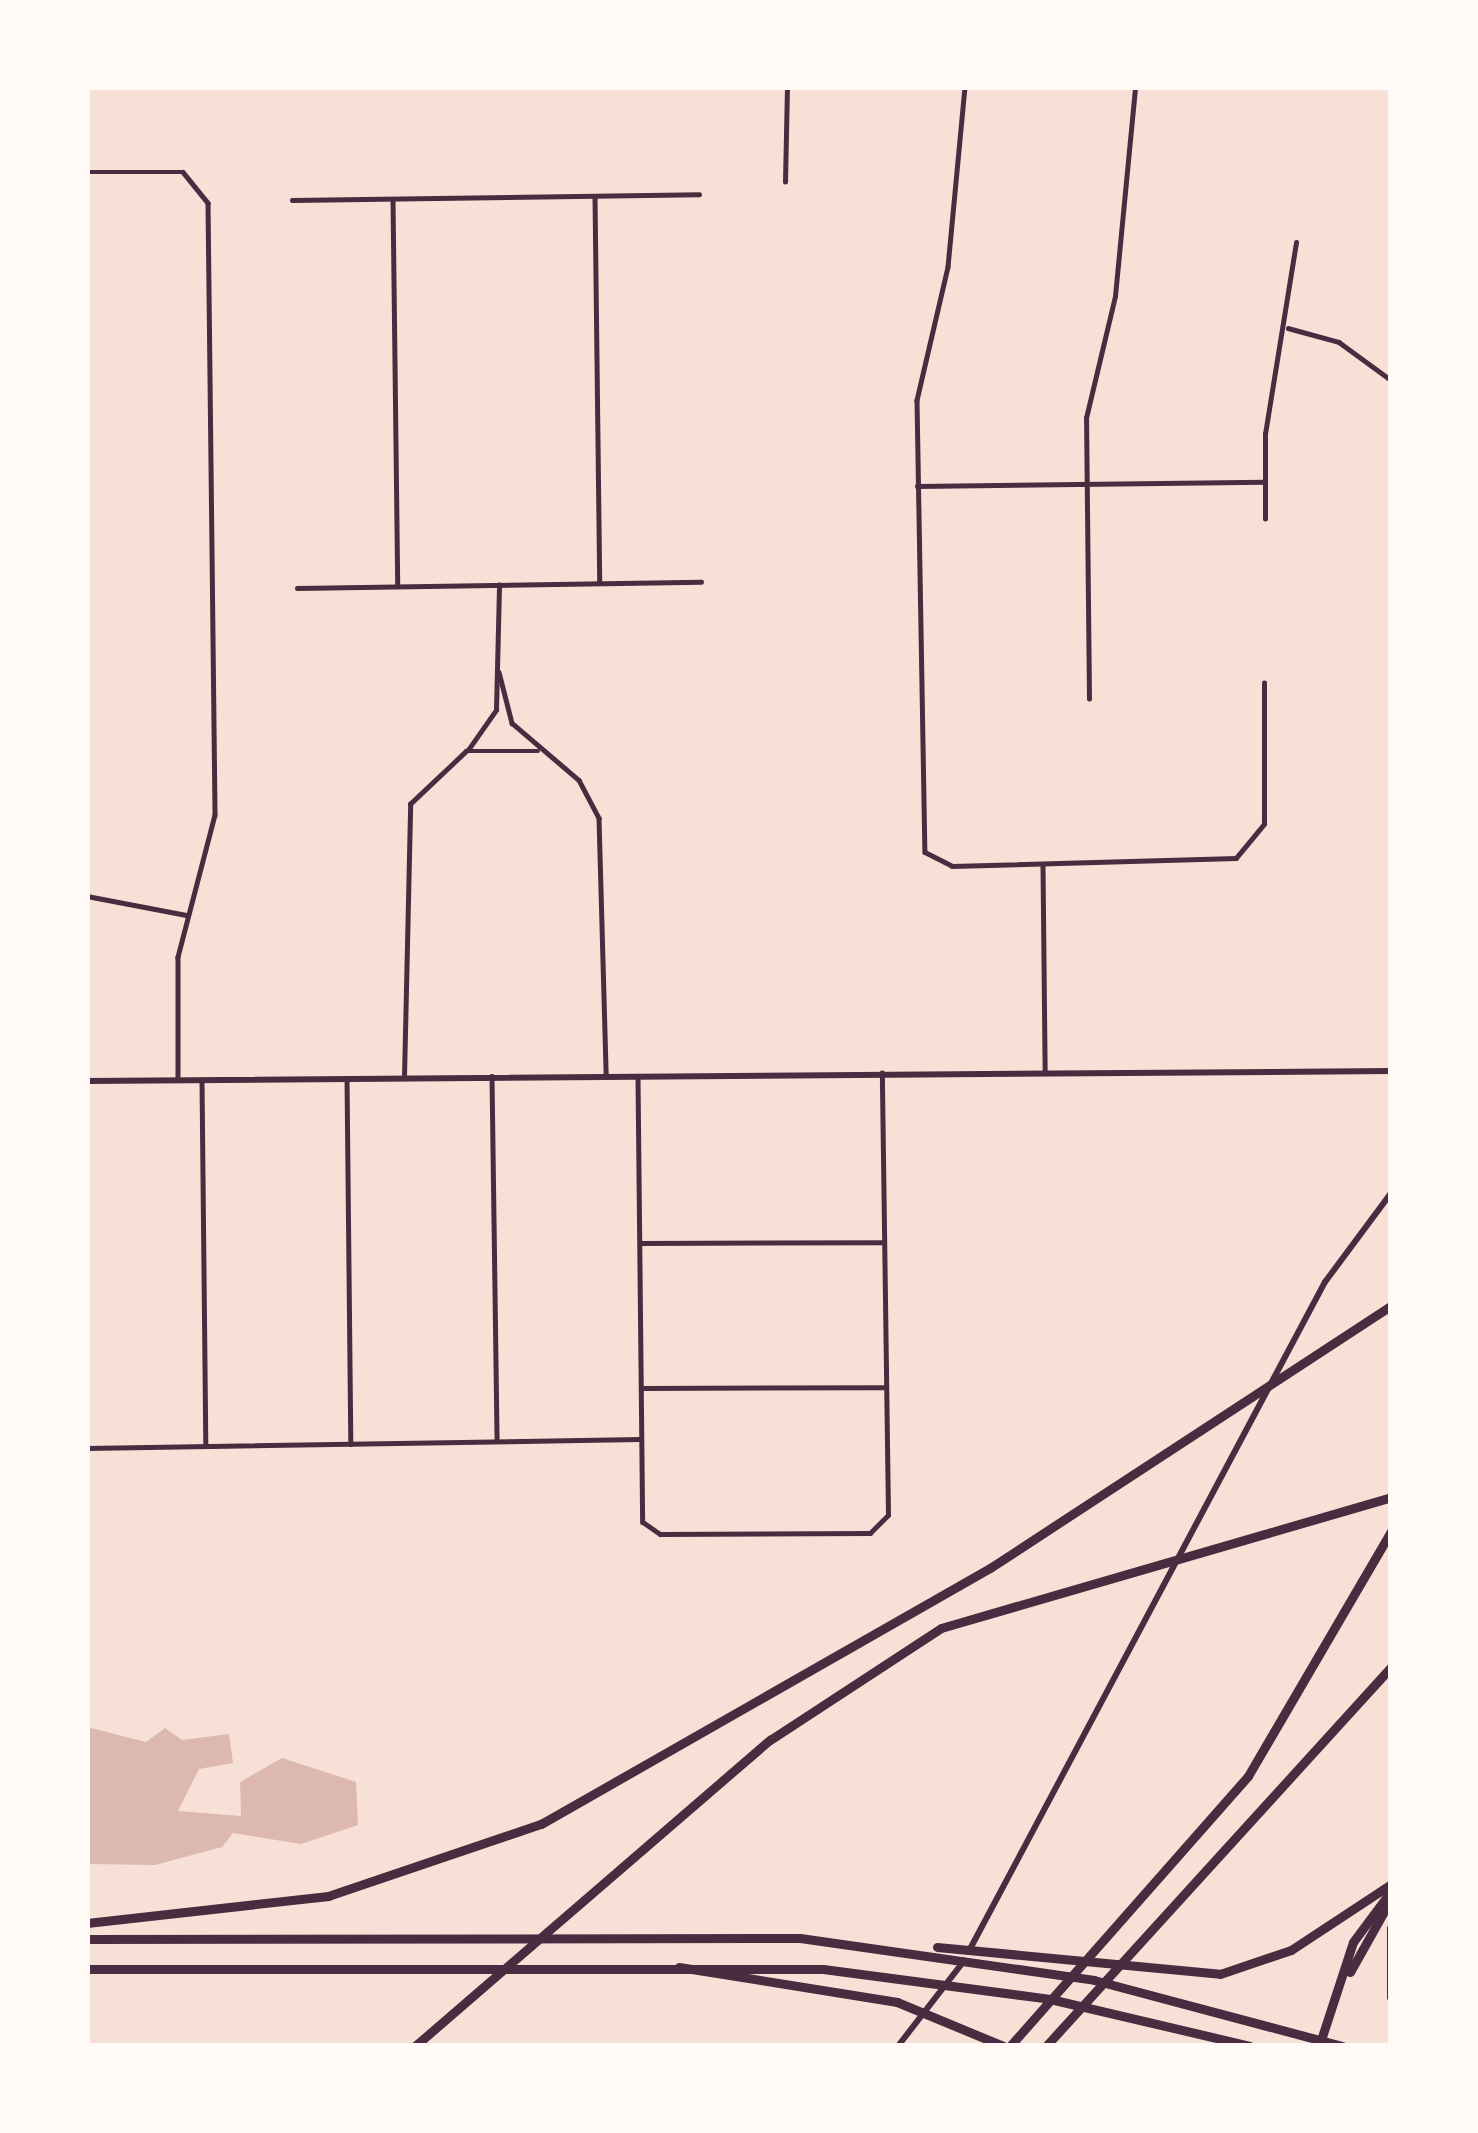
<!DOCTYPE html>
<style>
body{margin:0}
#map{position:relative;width:1478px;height:2133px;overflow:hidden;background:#f7e1d7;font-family:"Roboto Condensed",sans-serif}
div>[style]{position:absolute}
.water>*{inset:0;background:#dcb8b0}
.minor>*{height:4.5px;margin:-2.25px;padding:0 2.25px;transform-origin:2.25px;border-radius:2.25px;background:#4a2c40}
.tertiary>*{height:6px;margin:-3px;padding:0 3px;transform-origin:3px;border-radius:3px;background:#4a2c40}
.motorway>*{height:9px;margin:-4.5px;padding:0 4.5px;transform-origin:4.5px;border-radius:4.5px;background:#4a2c40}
span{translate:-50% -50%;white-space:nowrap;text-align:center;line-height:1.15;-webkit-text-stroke:12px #fffaf5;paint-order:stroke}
.frame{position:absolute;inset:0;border:90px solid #fffaf5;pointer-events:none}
</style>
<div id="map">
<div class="water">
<i style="clip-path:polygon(87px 1727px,146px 1742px,165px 1728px,182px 1740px,229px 1734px,233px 1763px,199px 1769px,178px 1811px,241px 1816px,240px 1782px,282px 1758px,356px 1782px,358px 1825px,301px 1844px,233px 1833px,222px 1847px,155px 1865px,87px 1864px)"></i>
</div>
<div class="minor">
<i style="left:965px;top:87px;width:181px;rotate:95.4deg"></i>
<i style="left:948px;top:267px;width:137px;rotate:103.1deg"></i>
<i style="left:917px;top:400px;width:452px;rotate:89deg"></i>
<i style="left:925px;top:852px;width:30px;rotate:27deg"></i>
<i style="left:952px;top:866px;width:284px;rotate:-1.6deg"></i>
<i style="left:1236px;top:858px;width:44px;rotate:-50.5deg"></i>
<i style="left:1264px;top:824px;width:141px;rotate:-90deg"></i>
<i style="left:87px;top:172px;width:96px"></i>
<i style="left:183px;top:172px;width:40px;rotate:51deg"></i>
<i style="left:208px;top:203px;width:612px;rotate:89.34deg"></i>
<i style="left:215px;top:815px;width:147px;rotate:104.6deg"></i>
<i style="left:178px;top:957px;width:122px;rotate:90deg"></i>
<i style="left:785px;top:182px;width:95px;rotate:-88.8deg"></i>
<i style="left:595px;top:196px;width:387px;rotate:89.3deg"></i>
<i style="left:393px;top:199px;width:387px;rotate:89.3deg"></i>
<i style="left:292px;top:200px;width:407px;rotate:-0.8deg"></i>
<i style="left:1288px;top:328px;width:53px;rotate:15.4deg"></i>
<i style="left:1339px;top:342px;width:64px;rotate:36.2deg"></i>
<i style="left:917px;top:486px;width:347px;rotate:-0.7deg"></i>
<i style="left:1265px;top:519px;width:85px;rotate:-90deg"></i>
<i style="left:1265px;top:434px;width:194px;rotate:-80.8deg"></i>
<i style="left:297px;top:588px;width:404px;rotate:-0.9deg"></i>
<i style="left:499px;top:672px;width:53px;rotate:75.7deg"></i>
<i style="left:512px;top:723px;width:88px;rotate:40.4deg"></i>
<i style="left:579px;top:780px;width:43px;rotate:62.2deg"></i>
<i style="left:599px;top:818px;width:256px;rotate:88.4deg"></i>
<i style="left:1089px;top:699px;width:281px;rotate:-90.6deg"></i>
<i style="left:1086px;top:418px;width:125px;rotate:-76.6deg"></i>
<i style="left:1115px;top:296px;width:210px;rotate:-84.5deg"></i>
<i style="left:468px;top:750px;width:49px;rotate:-55deg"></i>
<i style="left:496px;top:710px;width:125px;rotate:-88.6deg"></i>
<i style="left:1043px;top:865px;width:207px;rotate:89.4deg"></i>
<i style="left:87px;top:896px;width:102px;rotate:10.8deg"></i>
<i style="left:492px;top:1076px;width:365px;rotate:89.2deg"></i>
<i style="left:404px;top:1077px;width:273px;rotate:-88.7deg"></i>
<i style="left:410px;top:804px;width:77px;rotate:-43.4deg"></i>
<i style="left:466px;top:751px;width:72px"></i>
<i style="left:638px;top:1077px;width:445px;rotate:89.4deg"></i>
<i style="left:643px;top:1522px;width:21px;rotate:35deg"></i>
<i style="left:660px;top:1534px;width:210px;rotate:-0.3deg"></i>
<i style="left:870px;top:1533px;width:25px;rotate:-45deg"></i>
<i style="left:888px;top:1515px;width:442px;rotate:-90.8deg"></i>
<i style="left:347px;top:1078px;width:366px;rotate:89.4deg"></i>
<i style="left:202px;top:1080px;width:366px;rotate:89.4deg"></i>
<i style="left:640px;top:1243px;width:244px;rotate:-0.2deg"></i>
<i style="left:641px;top:1388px;width:245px;rotate:-0.2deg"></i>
<i style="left:87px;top:1448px;width:552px;rotate:-0.93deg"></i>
</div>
<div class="tertiary">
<i style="left:87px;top:1081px;width:1304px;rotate:-0.44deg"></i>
<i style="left:970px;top:1949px;width:756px;rotate:-61.98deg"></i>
<i style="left:1325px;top:1282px;width:111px;rotate:-53.4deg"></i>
<i style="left:898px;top:2046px;width:108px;rotate:-52.2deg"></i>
</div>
<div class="motorway">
<i style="left:87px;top:1923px;width:243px;rotate:-6.4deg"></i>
<i style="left:328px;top:1896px;width:225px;rotate:-18.7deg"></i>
<i style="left:541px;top:1824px;width:517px;rotate:-29.69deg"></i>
<i style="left:990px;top:1568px;width:479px;rotate:-33.2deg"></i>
<i style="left:1391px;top:1928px;width:69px;rotate:90deg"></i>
<i style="left:87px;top:1939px;width:713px;rotate:-0.08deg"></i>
<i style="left:800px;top:1938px;width:297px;rotate:8.1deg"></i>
<i style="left:1094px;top:1980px;width:257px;rotate:14.9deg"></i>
<i style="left:937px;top:1947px;width:284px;rotate:5.4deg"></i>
<i style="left:1220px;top:1974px;width:75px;rotate:-18.7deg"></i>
<i style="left:1291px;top:1950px;width:120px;rotate:-33.4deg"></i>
<i style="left:679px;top:1967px;width:221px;rotate:9.1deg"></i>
<i style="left:897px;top:2002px;width:115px;rotate:22.5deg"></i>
<i style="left:87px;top:1969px;width:736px"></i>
<i style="left:823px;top:1969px;width:229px;rotate:7.5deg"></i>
<i style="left:1050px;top:1999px;width:205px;rotate:13.2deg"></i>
<i style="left:1350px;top:1972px;width:84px;rotate:-60.7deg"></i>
<i style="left:415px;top:2046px;width:469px;rotate:-40.8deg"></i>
<i style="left:770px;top:1740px;width:204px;rotate:-33.2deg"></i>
<i style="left:941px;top:1628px;width:469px;rotate:-16.2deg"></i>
<i style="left:1010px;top:2046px;width:360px;rotate:-48.6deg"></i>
<i style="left:1248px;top:1776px;width:284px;rotate:-59.7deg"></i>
<i style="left:1046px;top:2046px;width:513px;rotate:-47.69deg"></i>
<i style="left:1319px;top:2046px;width:109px;rotate:-71.9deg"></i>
<i style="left:1353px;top:1942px;width:64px;rotate:-53.3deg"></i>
</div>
<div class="frame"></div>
</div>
